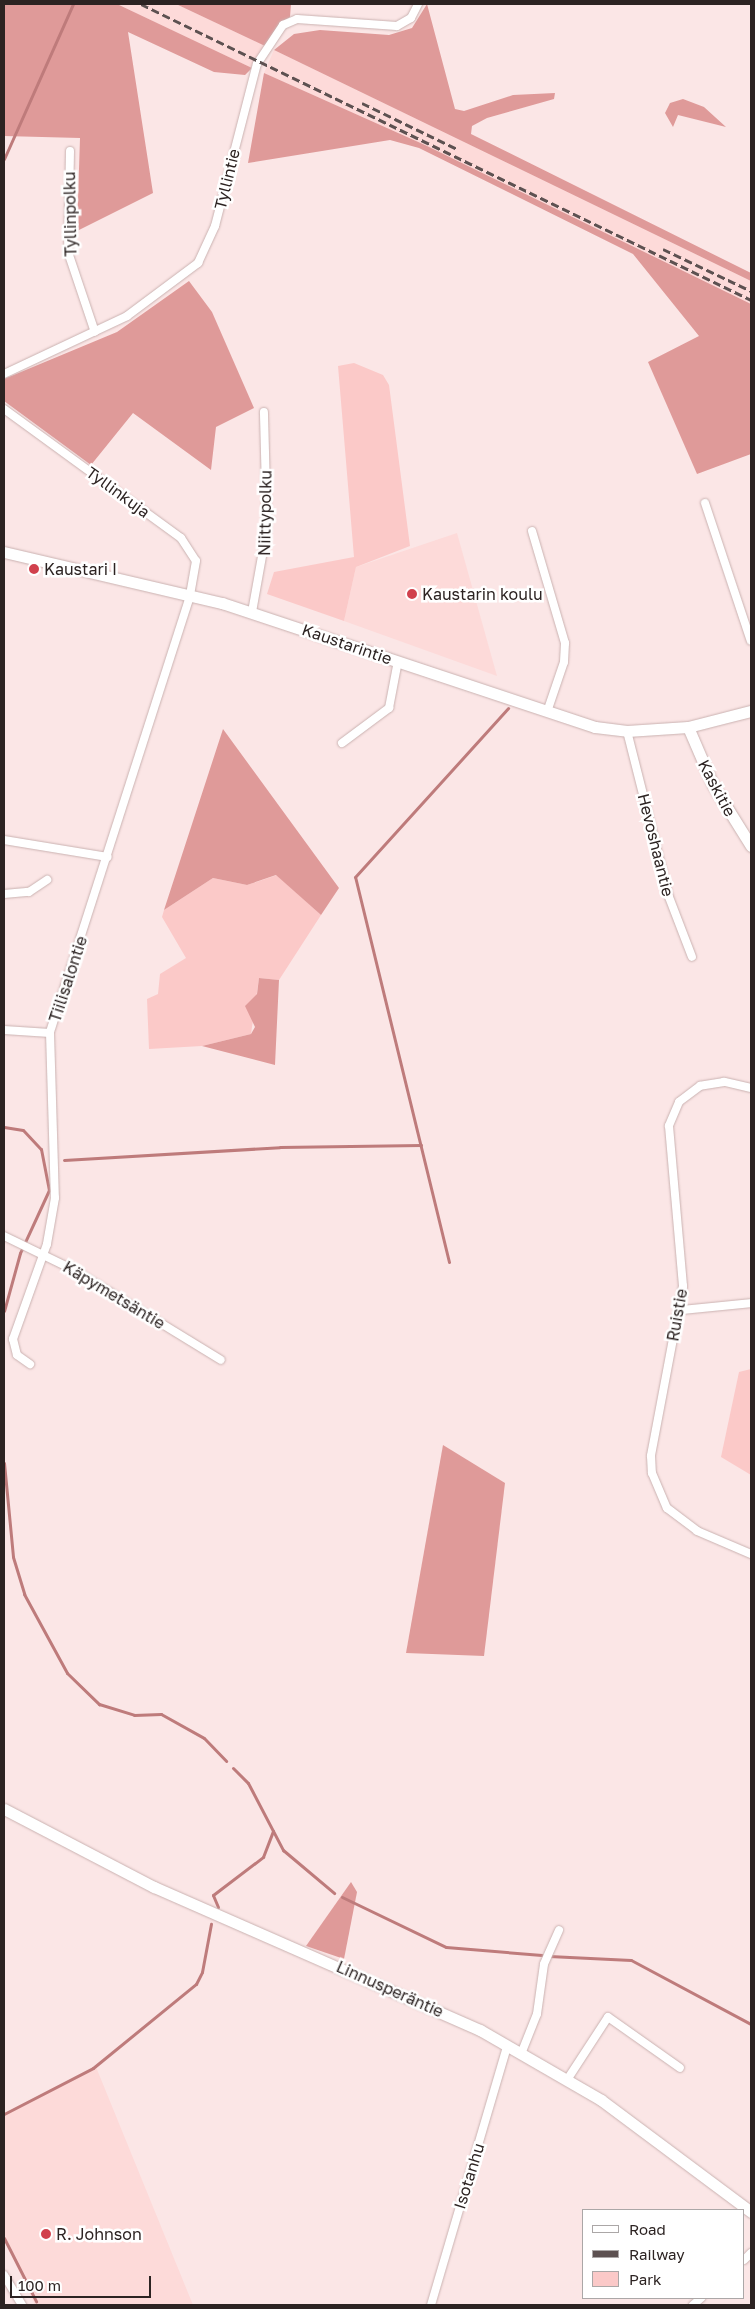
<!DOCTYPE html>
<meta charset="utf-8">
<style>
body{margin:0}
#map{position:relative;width:755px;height:2309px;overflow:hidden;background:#fbe6e6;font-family:"Golos Text",sans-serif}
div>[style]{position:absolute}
.built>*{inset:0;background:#fddad9}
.green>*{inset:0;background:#fbc9c8}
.forest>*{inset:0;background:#df9a99}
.stream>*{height:3px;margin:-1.5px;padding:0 1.5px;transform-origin:1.5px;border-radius:1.5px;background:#be7b7b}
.roads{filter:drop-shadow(0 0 1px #cab2b1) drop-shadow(0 0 1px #cab2b1)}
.street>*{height:8px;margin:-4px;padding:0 4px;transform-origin:4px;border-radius:4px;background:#fff}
.secondary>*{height:11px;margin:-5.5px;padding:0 5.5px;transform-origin:5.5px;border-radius:5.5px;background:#fff}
.rail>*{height:3px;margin-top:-1.5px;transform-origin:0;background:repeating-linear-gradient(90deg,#5d5151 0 8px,transparent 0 12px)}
.dots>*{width:14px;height:14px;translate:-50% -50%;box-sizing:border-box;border:2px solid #fff;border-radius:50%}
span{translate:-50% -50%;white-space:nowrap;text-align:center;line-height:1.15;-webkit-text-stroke:5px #fff;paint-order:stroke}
.street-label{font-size:16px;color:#2c2322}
.poi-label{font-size:16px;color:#2c2322}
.left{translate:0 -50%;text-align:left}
.frame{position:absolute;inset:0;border:5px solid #2c2322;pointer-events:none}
.legend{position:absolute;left:582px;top:2209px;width:162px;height:90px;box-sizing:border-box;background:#fff;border:1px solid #aba7a7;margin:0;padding:6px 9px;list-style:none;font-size:15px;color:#2c2322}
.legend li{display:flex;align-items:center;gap:10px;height:25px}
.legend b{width:25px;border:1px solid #aba7a7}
.scale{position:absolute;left:10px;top:2276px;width:141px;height:22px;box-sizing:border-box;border:2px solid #2c2322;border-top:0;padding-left:6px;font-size:15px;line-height:18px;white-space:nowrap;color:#2c2322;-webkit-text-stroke:4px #fff;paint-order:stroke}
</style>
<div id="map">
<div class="built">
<i style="clip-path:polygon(117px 4px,176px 4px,265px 46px,252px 68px)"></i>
<i style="clip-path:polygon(274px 50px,751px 281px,751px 304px,425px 145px,264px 73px)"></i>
<i style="clip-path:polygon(457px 533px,497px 676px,344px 621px,356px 567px)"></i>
<i style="clip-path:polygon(96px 2067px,193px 2305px,35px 2305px,4px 2240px,4px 2113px)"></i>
</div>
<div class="green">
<i style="clip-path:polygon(354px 363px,383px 375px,389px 385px,410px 546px,356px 567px,344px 621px,267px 594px,274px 572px,354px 557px,338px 366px)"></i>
<i style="clip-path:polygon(277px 875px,321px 915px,279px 980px,259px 978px,251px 1034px,202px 1046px,149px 1049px,147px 999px,158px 994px,160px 974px,186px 958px,162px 917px,164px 910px,213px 878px,247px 885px)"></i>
<i style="clip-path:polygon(751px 1369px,751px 1475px,721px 1457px,739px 1372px)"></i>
</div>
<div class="forest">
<i style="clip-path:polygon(4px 4px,117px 4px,252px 68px,245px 75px,214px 72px,128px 32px,153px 193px,77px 231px,80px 138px,4px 136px)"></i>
<i style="clip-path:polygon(176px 4px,291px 4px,290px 17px,277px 27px,265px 46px)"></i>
<i style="clip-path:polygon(427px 4px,455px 109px,464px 111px,513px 95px,555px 93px,554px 99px,487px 118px,472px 126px,471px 134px,751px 273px,751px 281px,274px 50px,294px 34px,320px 30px,389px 35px,412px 28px)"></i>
<i style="clip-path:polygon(264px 73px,425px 145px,751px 304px,751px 454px,697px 474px,648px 362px,699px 336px,633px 254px,419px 148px,390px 140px,248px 163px)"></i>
<i style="clip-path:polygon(683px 99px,704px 107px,726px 127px,678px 115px,673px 127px,665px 113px,670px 103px)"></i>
<i style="clip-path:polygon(189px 281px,212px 312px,254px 408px,216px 427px,211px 470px,133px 413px,91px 465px,4px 401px,4px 379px,117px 332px)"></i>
<i style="clip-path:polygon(223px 729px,339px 888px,321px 915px,276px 875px,247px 885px,213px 878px,164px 910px)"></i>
<i style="clip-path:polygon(259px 978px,279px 980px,275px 1065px,202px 1046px,251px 1034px,255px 1027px,245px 1006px,257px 994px)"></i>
<i style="clip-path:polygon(443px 1445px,505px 1483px,484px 1656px,406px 1653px)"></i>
<i style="clip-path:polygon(351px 1882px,357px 1892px,344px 1959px,306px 1946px)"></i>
</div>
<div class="stream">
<i style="left:4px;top:159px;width:170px;rotate:-66deg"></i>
<i style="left:4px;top:1127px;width:19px;rotate:9deg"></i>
<i style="left:23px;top:1130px;width:26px;rotate:47deg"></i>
<i style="left:41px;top:1149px;width:42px;rotate:79deg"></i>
<i style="left:49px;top:1190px;width:69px;rotate:114.7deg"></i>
<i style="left:20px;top:1253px;width:60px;rotate:105.4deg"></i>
<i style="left:64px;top:1160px;width:216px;rotate:-3.4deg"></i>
<i style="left:280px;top:1147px;width:141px;rotate:-0.8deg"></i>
<i style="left:449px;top:1262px;width:396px;rotate:-103.7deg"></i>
<i style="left:355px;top:877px;width:228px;rotate:-47.8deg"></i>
<i style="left:4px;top:1463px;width:94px;rotate:84.5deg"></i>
<i style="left:13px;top:1557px;width:39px;rotate:73deg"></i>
<i style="left:24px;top:1594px;width:90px;rotate:61.4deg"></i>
<i style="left:67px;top:1673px;width:45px;rotate:44.1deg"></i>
<i style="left:99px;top:1704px;width:37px;rotate:17deg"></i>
<i style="left:134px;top:1715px;width:27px;rotate:-2deg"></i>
<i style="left:161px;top:1714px;width:49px;rotate:29.2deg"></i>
<i style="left:204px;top:1738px;width:32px;rotate:46deg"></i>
<i style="left:233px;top:1768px;width:21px;rotate:45deg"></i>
<i style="left:248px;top:1783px;width:76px;rotate:62.4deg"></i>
<i style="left:283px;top:1850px;width:67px;rotate:40.1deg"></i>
<i style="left:342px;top:1897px;width:115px;rotate:25.7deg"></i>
<i style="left:446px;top:1947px;width:96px;rotate:4.8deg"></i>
<i style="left:218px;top:1907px;width:13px;rotate:-113deg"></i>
<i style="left:213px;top:1895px;width:63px;rotate:-37.2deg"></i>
<i style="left:263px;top:1857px;width:28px;rotate:-69deg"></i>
<i style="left:549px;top:1956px;width:82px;rotate:2.8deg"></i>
<i style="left:631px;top:1960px;width:136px;rotate:28.1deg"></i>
<i style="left:4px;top:2114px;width:100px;rotate:-27.3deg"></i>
<i style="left:93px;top:2068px;width:133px;rotate:-39.2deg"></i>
<i style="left:196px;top:1984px;width:13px;rotate:-63deg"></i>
<i style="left:202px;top:1972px;width:49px;rotate:-79.4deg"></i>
<i style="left:4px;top:2238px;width:71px;rotate:63.1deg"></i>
</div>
<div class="roads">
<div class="street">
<i style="left:70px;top:151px;width:101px;rotate:91.1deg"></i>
<i style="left:68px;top:252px;width:84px;rotate:71.4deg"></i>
<i style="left:4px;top:374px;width:136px;rotate:-25.2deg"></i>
<i style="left:127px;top:316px;width:89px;rotate:-36.7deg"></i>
<i style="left:198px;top:263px;width:41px;rotate:-65.3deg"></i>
<i style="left:215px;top:226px;width:167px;rotate:-75.5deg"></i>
<i style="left:257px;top:64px;width:47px;rotate:-56.3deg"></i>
<i style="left:283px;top:25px;width:15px;rotate:-23deg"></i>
<i style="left:297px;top:19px;width:100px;rotate:4deg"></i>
<i style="left:397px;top:26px;width:16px;rotate:-30deg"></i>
<i style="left:411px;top:18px;width:16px;rotate:-63deg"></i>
<i style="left:4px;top:409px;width:219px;rotate:36.1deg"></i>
<i style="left:181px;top:538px;width:27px;rotate:57deg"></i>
<i style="left:196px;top:561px;width:36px;rotate:100deg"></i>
<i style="left:190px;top:596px;width:459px;rotate:107.8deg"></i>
<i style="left:50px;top:1033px;width:165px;rotate:88.3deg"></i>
<i style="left:55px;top:1198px;width:47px;rotate:99.9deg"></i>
<i style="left:47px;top:1244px;width:101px;rotate:109.7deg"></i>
<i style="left:13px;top:1339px;width:16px;rotate:76deg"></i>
<i style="left:17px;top:1355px;width:16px;rotate:35deg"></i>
<i style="left:705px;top:503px;width:145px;rotate:71.6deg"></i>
<i style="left:532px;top:531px;width:117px;rotate:73.6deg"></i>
<i style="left:565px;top:643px;width:19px;rotate:93deg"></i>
<i style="left:564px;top:662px;width:53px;rotate:108.8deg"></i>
<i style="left:252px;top:612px;width:84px;rotate:-79.8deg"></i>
<i style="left:267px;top:529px;width:117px;rotate:-91.5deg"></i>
<i style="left:627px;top:731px;width:171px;rotate:75.8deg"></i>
<i style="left:669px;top:897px;width:64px;rotate:69deg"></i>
<i style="left:342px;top:743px;width:59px;rotate:-36.7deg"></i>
<i style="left:389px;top:708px;width:48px;rotate:-79.2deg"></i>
<i style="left:4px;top:840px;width:105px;rotate:9.3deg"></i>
<i style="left:4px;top:894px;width:25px;rotate:-5deg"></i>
<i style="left:29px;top:892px;width:22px;rotate:-34deg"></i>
<i style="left:4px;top:1030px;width:46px;rotate:3.7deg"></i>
<i style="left:751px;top:1088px;width:28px;rotate:-167deg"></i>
<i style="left:724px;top:1082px;width:24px;rotate:171deg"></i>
<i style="left:700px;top:1086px;width:26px;rotate:143deg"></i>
<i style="left:679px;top:1102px;width:26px;rotate:113deg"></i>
<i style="left:669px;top:1126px;width:161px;rotate:85deg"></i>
<i style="left:683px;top:1286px;width:173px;rotate:100.7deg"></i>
<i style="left:651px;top:1456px;width:17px;rotate:87deg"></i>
<i style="left:652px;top:1473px;width:38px;rotate:67deg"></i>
<i style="left:667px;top:1508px;width:38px;rotate:37deg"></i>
<i style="left:697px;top:1531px;width:59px;rotate:23.1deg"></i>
<i style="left:4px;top:1236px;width:78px;rotate:25.9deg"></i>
<i style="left:74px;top:1270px;width:172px;rotate:31.5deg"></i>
<i style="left:681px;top:1310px;width:70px;rotate:-5.7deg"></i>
<i style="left:521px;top:2054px;width:43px;rotate:-68.2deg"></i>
<i style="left:537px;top:2014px;width:50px;rotate:-82deg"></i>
<i style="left:544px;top:1964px;width:37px;rotate:-66deg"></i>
<i style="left:567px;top:2080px;width:75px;rotate:-56.9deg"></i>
<i style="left:608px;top:2017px;width:88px;rotate:35.3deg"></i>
<i style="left:744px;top:2260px;width:10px;rotate:-45deg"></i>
<i style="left:4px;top:2275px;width:35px;rotate:59deg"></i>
<i style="left:431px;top:2305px;width:270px;rotate:-73.6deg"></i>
<i style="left:693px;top:2305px;width:11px;rotate:-41deg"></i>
</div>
<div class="secondary">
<i style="left:4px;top:552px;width:224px;rotate:13.2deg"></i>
<i style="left:222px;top:603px;width:393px;rotate:18.4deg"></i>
<i style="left:595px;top:727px;width:32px;rotate:7deg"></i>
<i style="left:627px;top:731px;width:61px;rotate:-3.8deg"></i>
<i style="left:688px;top:727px;width:65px;rotate:-14.3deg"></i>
<i style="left:688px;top:727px;width:63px;rotate:66.7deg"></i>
<i style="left:713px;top:785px;width:72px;rotate:58.1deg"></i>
<i style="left:4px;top:1809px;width:169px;rotate:27.5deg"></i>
<i style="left:154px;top:1887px;width:356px;rotate:23.7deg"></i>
<i style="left:480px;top:2030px;width:140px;rotate:30deg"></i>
<i style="left:601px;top:2100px;width:187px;rotate:36.7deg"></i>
</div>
</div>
<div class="rail">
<i style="left:141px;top:4px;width:678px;rotate:25.88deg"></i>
<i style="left:362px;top:103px;width:106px;rotate:25.8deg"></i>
<i style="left:663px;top:249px;width:98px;rotate:25.5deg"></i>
</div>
<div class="dots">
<i style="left:34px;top:569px;background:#d1414d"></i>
<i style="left:412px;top:594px;background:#d1414d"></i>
<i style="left:46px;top:2234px;background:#d1414d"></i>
</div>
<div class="street-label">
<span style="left:227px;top:179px;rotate:-76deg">Tyllintie</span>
<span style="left:70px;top:214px;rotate:-91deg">Tyllinpolku</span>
<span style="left:118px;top:492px;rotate:36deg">Tyllinkuja</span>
<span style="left:265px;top:513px;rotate:-89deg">Niittypolku</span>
<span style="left:347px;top:644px;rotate:19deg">Kaustarintie</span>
<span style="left:717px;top:788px;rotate:62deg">Kaskitie</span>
<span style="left:656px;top:845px;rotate:76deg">Hevoshaantie</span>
<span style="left:68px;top:979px;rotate:-72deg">Tiilisalontie</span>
<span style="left:114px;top:1295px;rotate:31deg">Käpymetsäntie</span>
<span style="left:677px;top:1315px;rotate:-80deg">Ruistie</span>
<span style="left:390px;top:1989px;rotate:24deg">Linnusperäntie</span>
<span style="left:469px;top:2176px;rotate:-73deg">Isotanhu</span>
</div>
<div class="poi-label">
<span class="left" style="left:44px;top:569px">Kaustari I</span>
<span class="left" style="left:422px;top:594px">Kaustarin koulu</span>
<span class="left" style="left:56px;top:2234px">R. Johnson</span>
</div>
<div class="frame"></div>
<ul class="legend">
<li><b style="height:6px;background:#fff"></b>Road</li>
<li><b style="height:6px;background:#5d5151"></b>Railway</li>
<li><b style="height:14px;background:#fbc9c8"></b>Park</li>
</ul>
<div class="scale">100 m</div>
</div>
